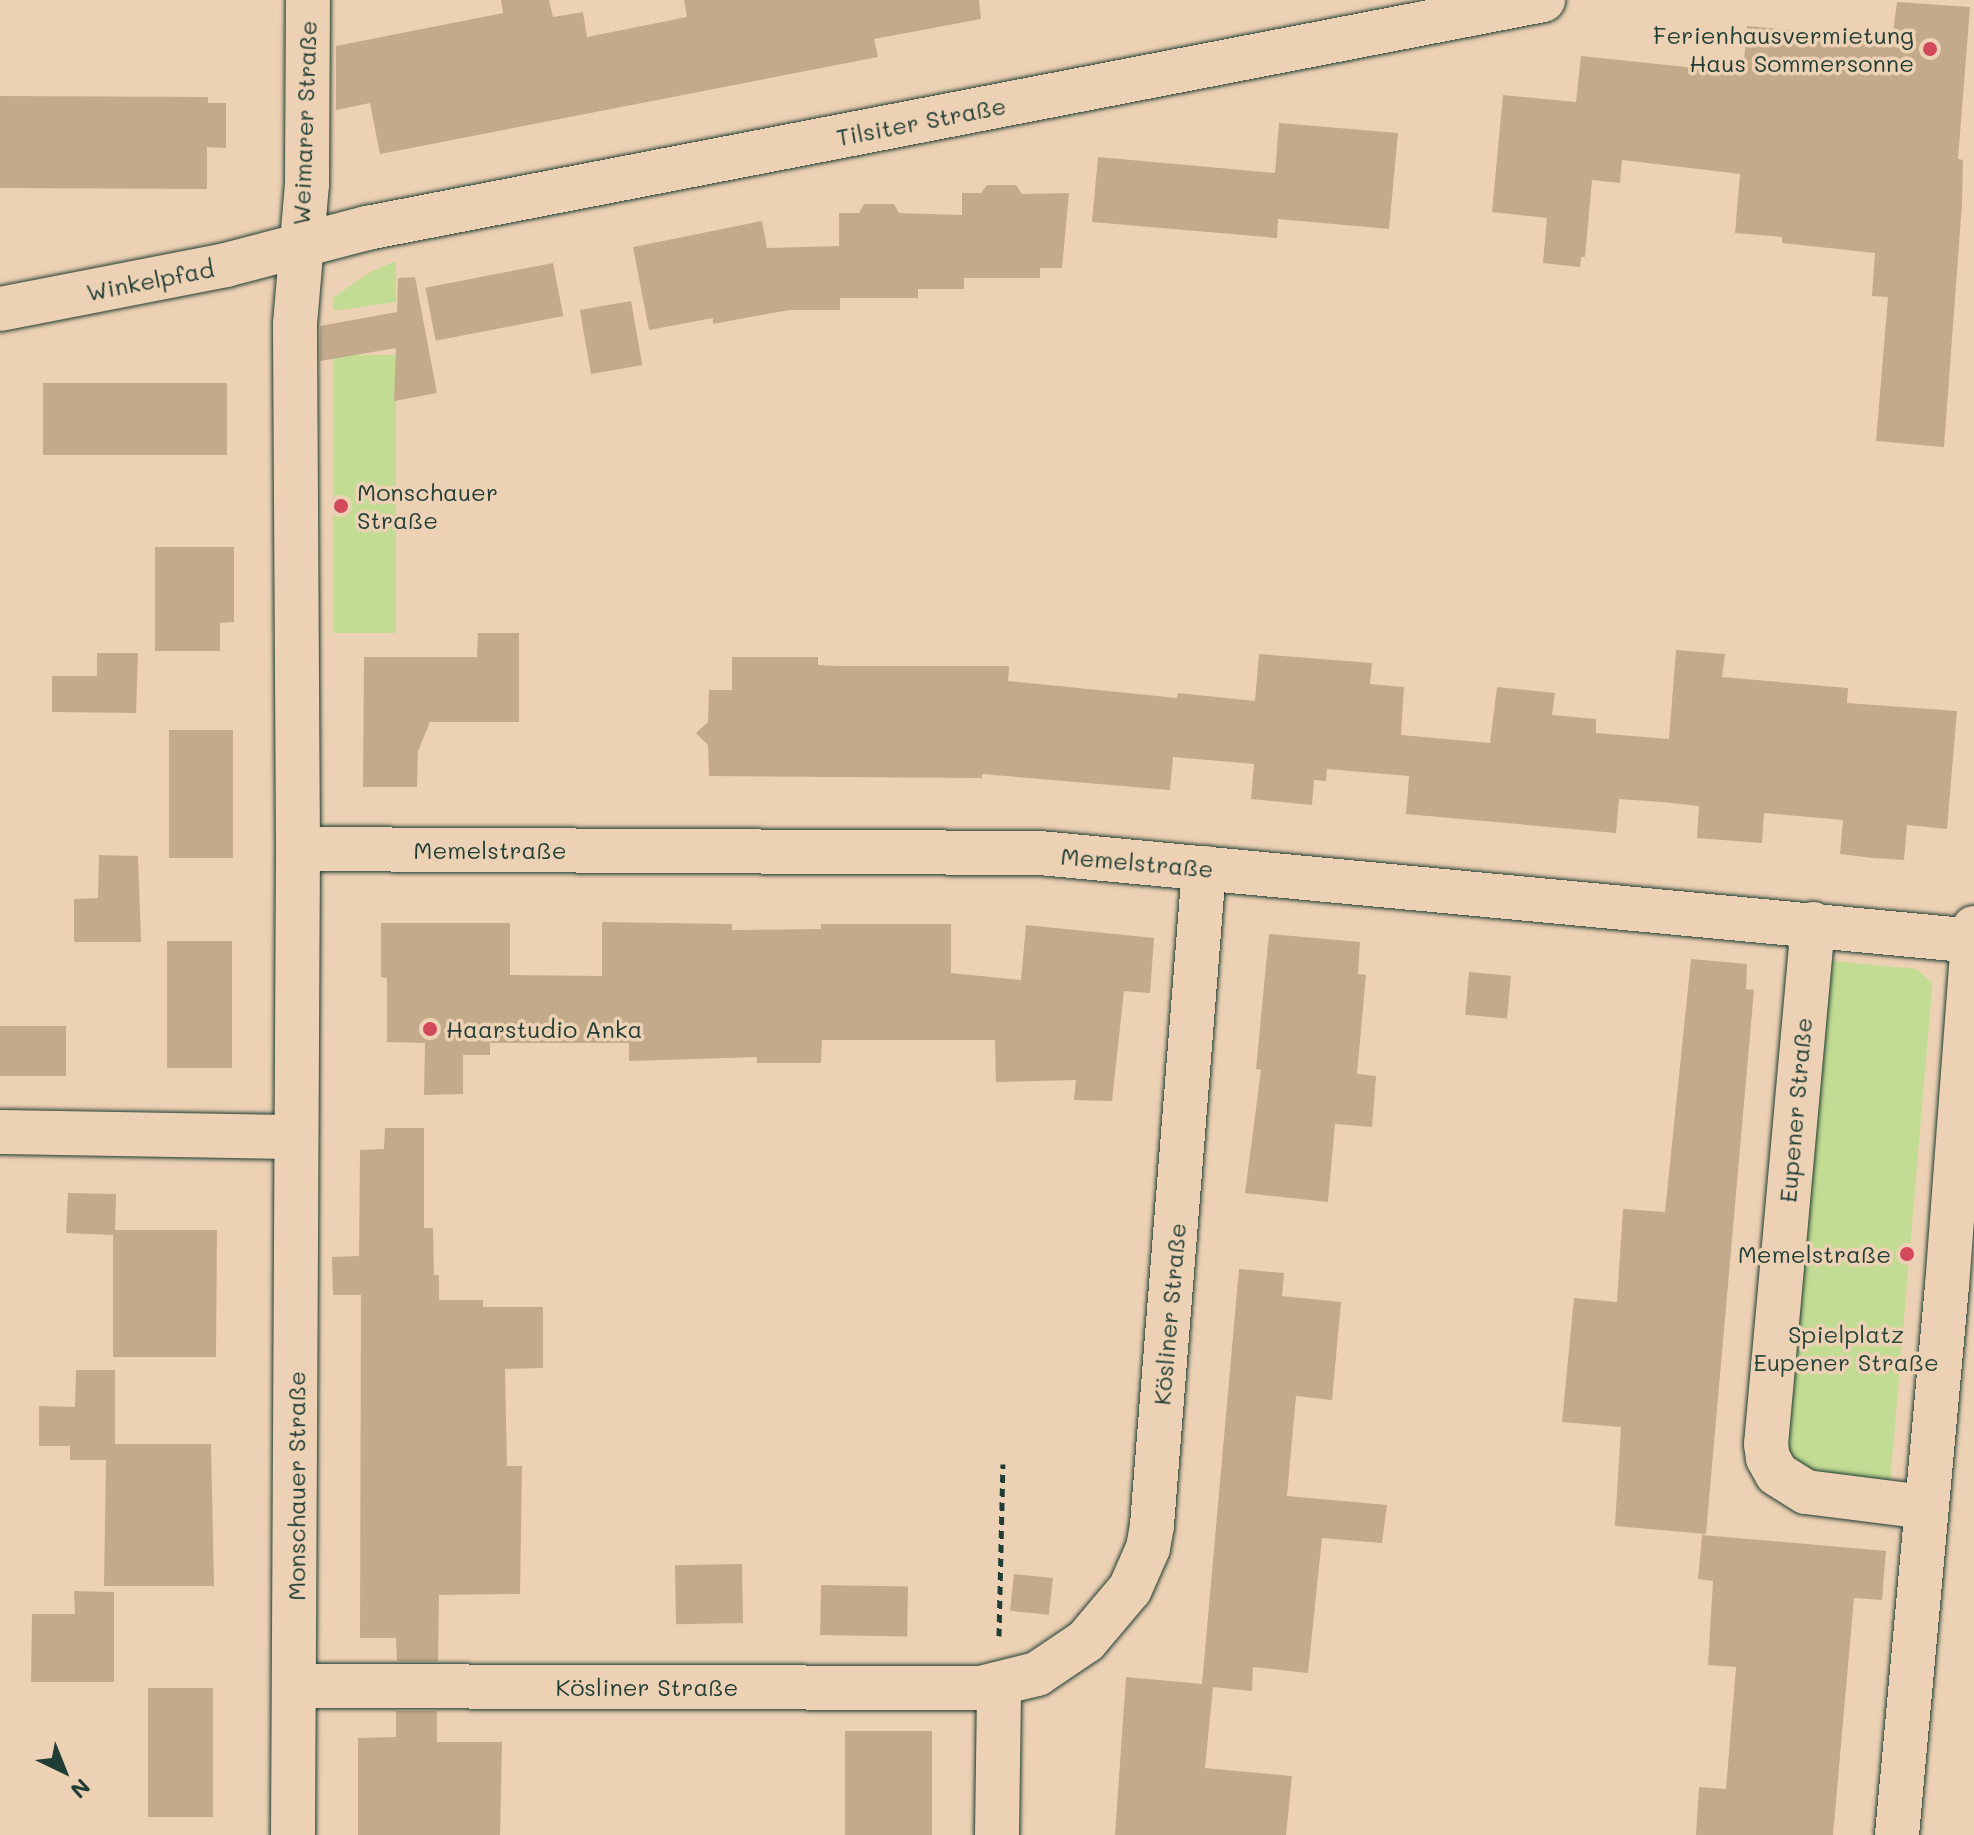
<!DOCTYPE html>
<meta charset="utf-8">
<style>
body{margin:0}
#map{position:relative;width:1974px;height:1835px;overflow:hidden;background:#edd1b4;font-family:Mali,sans-serif}
div>[style]{position:absolute}
.green>*{inset:0;background:#c2dc93;transform-origin:0 0}
.building>*{inset:0;background:#c3aa8b;transform-origin:0 0}
.path>*{height:5px;margin-top:-2.5px;transform-origin:0;background:repeating-linear-gradient(90deg,#1f3d34 0 8px,transparent 0 14px)}
.roads{filter:drop-shadow(0 0 2px #1f3d34) drop-shadow(0 0 2px #1f3d34)}
.minor>*{height:44px;margin:-22px;padding:0 22px;transform-origin:22px;border-radius:22px;background:#edd1b4}
.dots>*{width:22px;height:22px;translate:-50% -50%;box-sizing:border-box;border:4px solid #edd1b4;border-radius:50%}
span{translate:-50% -50%;white-space:nowrap;text-align:center;line-height:1.15;-webkit-text-stroke:7px #edd1b4;paint-order:stroke}
.poi-label{font-size:24px;color:#1f3d34}
.right{translate:-100% -50%;text-align:right}
.left{translate:0 -50%;text-align:left}
.street-label{font-size:24px;color:#1f3d34}
.park-label{font-size:24px;color:#274539}
.north{position:absolute;left:24px;top:1731px;width:80px;height:80px;-webkit-text-stroke:6px #edd1b4;paint-order:stroke;rotate:137deg;font-size:22px;font-weight:700;line-height:32px;text-align:center;color:#1f3d34}
.north::after{content:'';display:block;margin:auto;width:28px;height:36px;background:#1f3d34;clip-path:polygon(50% 0,100% 100%,50% 72%,0 100%)}
</style>
<div id="map">
<div class="green">
<i style="clip-path:polygon(396px 261px,396px 302px,333px 311px,333px 298px,370px 272px)"></i>
<i style="left:396px;top:355px;width:278px;height:63px;rotate:90deg"></i>
<i style="clip-path:polygon(1823px 960px,1916px 969px,1931px 982px,1932px 989px,1890px 1483px,1814px 1475px,1790px 1457px,1783px 1424px)"></i>
</div>
<div class="building">
<i style="clip-path:polygon(501px 0,549px 0,553px 17px,583px 12px,587px 37px,687px 17px,684px 0,979px 0,981px 19px,874px 39px,878px 57px,380px 154px,370px 103px,336px 110px,336px 46px,503px 13px)"></i>
<i style="clip-path:polygon(1897px 2px,1970px 7px,1958px 159px,1963px 160px,1962px 204px,1944px 447px,1876px 441px,1888px 297px,1872px 296px,1875px 253px,1782px 243px,1782px 237px,1735px 233px,1740px 174px,1622px 160px,1620px 183px,1592px 180px,1585px 257px,1581px 257px,1580px 267px,1543px 263px,1547px 218px,1492px 212px,1503px 95px,1576px 102px,1581px 56px,1743px 73px,1747px 26px,1892px 39px)"></i>
<i style="clip-path:polygon(0 96px,208px 97px,208px 103px,226px 103px,226px 148px,207px 147px,207px 189px,0 188px)"></i>
<i style="clip-path:polygon(1279px 123px,1398px 133px,1389px 229px,1278px 219px,1277px 238px,1092px 222px,1098px 157px,1275px 173px)"></i>
<i style="clip-path:polygon(987px 185px,1016px 185px,1022px 194px,1069px 193px,1062px 268px,1040px 268px,1040px 278px,964px 278px,964px 289px,918px 289px,918px 298px,840px 298px,840px 310px,789px 310px,713px 324px,713px 318px,649px 330px,633px 247px,762px 221px,767px 248px,839px 246px,839px 213px,859px 213px,864px 204px,894px 204px,899px 213px,962px 215px,962px 193px,981px 193px)"></i>
<i style="left:553px;top:263px;width:54px;height:130px;rotate:79deg"></i>
<i style="clip-path:polygon(415px 277px,437px 393px,394px 401px,396px 348px,320px 361px,320px 326px,397px 312px,398px 278px)"></i>
<i style="left:631px;top:301px;width:65px;height:52px;rotate:80deg"></i>
<i style="left:43px;top:383px;width:184px;height:72px"></i>
<i style="clip-path:polygon(155px 547px,234px 547px,234px 622px,220px 623px,220px 651px,155px 651px)"></i>
<i style="clip-path:polygon(478px 633px,519px 633px,519px 722px,430px 722px,418px 751px,417px 787px,363px 787px,364px 657px,477px 657px)"></i>
<i style="clip-path:polygon(1676px 650px,1725px 654px,1722px 677px,1848px 688px,1847px 703px,1957px 711px,1947px 829px,1907px 825px,1904px 860px,1873px 858px,1840px 854px,1843px 820px,1764px 813px,1762px 843px,1697px 838px,1699px 806px,1662px 802px,1619px 799px,1616px 833px,1406px 814px,1409px 776px,1327px 769px,1326px 781px,1314px 780px,1312px 805px,1251px 799px,1254px 764px,1173px 757px,1170px 790px,982px 774px,982px 778px,709px 776px,708px 745px,696px 733px,708px 722px,709px 690px,732px 690px,732px 657px,818px 657px,818px 665px,838px 666px,1009px 666px,1008px 681px,1177px 698px,1178px 693px,1255px 701px,1259px 654px,1372px 663px,1370px 684px,1404px 687px,1401px 735px,1490px 743px,1497px 687px,1555px 693px,1552px 715px,1596px 719px,1596px 733px,1669px 739px)"></i>
<i style="clip-path:polygon(97px 653px,138px 653px,136px 713px,52px 712px,52px 676px,97px 676px)"></i>
<i style="left:169px;top:730px;width:64px;height:128px"></i>
<i style="clip-path:polygon(99px 855px,138px 856px,141px 942px,74px 942px,74px 899px,98px 898px)"></i>
<i style="clip-path:polygon(602px 922px,732px 924px,732px 930px,821px 929px,821px 924px,951px 924px,951px 973px,1021px 980px,1026px 925px,1154px 938px,1150px 993px,1124px 991px,1112px 1101px,1074px 1100px,1076px 1080px,996px 1082px,995px 1040px,822px 1040px,821px 1063px,757px 1063px,757px 1057px,629px 1061px,629px 1043px,490px 1043px,490px 1055px,463px 1055px,463px 1094px,424px 1095px,425px 1043px,387px 1042px,387px 978px,381px 977px,381px 923px,510px 923px,510px 975px,602px 976px)"></i>
<i style="clip-path:polygon(1269px 934px,1360px 942px,1358px 974px,1366px 975px,1357px 1074px,1376px 1076px,1372px 1127px,1335px 1124px,1328px 1202px,1245px 1193px,1261px 1070px,1256px 1069px)"></i>
<i style="left:167px;top:941px;width:65px;height:127px"></i>
<i style="clip-path:polygon(1691px 959px,1747px 964px,1746px 989px,1754px 990px,1706px 1534px,1615px 1526px,1621px 1427px,1562px 1422px,1574px 1298px,1617px 1302px,1623px 1209px,1665px 1212px)"></i>
<i style="left:1469px;top:972px;width:42px;height:43px;rotate:5deg"></i>
<i style="left:0;top:1026px;width:66px;height:50px"></i>
<i style="clip-path:polygon(385px 1128px,424px 1128px,424px 1228px,433px 1228px,434px 1275px,439px 1275px,439px 1300px,483px 1300px,483px 1307px,543px 1307px,543px 1368px,505px 1369px,507px 1466px,522px 1466px,520px 1594px,439px 1595px,438px 1661px,397px 1661px,396px 1638px,360px 1638px,361px 1295px,333px 1295px,332px 1257px,359px 1256px,360px 1150px,384px 1149px)"></i>
<i style="clip-path:polygon(68px 1193px,116px 1194px,115px 1230px,217px 1230px,216px 1357px,113px 1357px,113px 1235px,66px 1233px)"></i>
<i style="clip-path:polygon(1239px 1269px,1284px 1273px,1282px 1296px,1341px 1302px,1332px 1400px,1296px 1396px,1287px 1496px,1387px 1505px,1382px 1543px,1322px 1538px,1308px 1673px,1253px 1667px,1252px 1691px,1213px 1687px,1205px 1768px,1292px 1776px,1286px 1835px,1115px 1835px,1126px 1677px,1202px 1684px)"></i>
<i style="clip-path:polygon(76px 1370px,115px 1370px,115px 1444px,211px 1444px,214px 1586px,104px 1586px,106px 1460px,70px 1460px,70px 1446px,39px 1446px,39px 1406px,75px 1407px)"></i>
<i style="clip-path:polygon(1702px 1535px,1886px 1551px,1882px 1600px,1854px 1598px,1833px 1835px,1696px 1835px,1699px 1787px,1726px 1789px,1736px 1667px,1708px 1665px,1713px 1581px,1698px 1579px)"></i>
<i style="left:742px;top:1564px;width:59px;height:67px;rotate:89deg"></i>
<i style="left:1014px;top:1574px;width:39px;height:37px;rotate:6deg"></i>
<i style="left:821px;top:1585px;width:87px;height:50px;rotate:1deg"></i>
<i style="clip-path:polygon(74px 1591px,114px 1592px,114px 1682px,31px 1682px,32px 1614px,75px 1614px)"></i>
<i style="left:148px;top:1688px;width:65px;height:129px"></i>
<i style="clip-path:polygon(396px 1711px,437px 1711px,437px 1742px,502px 1742px,500px 1835px,358px 1835px,358px 1738px,396px 1737px)"></i>
<i style="left:845px;top:1731px;width:87px;height:104px"></i>
</div>
<div class="path">
<i style="left:999px;top:1636px;width:172px;rotate:-88.7deg"></i>
</div>
<div class="roads">
<div class="minor">
<i style="left:0;top:309px;width:230px;rotate:-11deg"></i>
<i style="left:226px;top:265px;width:146px;rotate:-14.7deg"></i>
<i style="left:367px;top:228px;width:1198px;rotate:-10.97deg"></i>
<i style="left:298px;top:849px;width:742px;rotate:0.31deg"></i>
<i style="left:1040px;top:853px;width:938px;rotate:5.38deg"></i>
<i style="left:1813px;top:924px;width:522px;rotate:95.16deg"></i>
<i style="left:1766px;top:1444px;width:14px;rotate:82deg"></i>
<i style="left:1768px;top:1458px;width:18px;rotate:61deg"></i>
<i style="left:1777px;top:1474px;width:34px;rotate:32deg"></i>
<i style="left:1806px;top:1492px;width:120px;rotate:7.2deg"></i>
<i style="left:0;top:1132px;width:296px;rotate:1deg"></i>
<i style="left:296px;top:1686px;width:684px;rotate:0.17deg"></i>
<i style="left:980px;top:1688px;width:59px;rotate:-13.8deg"></i>
<i style="left:1037px;top:1674px;width:59px;rotate:-34deg"></i>
<i style="left:1086px;top:1641px;width:68px;rotate:-49.8deg"></i>
<i style="left:1130px;top:1589px;width:45px;rotate:-66.3deg"></i>
<i style="left:1148px;top:1548px;width:23px;rotate:-80deg"></i>
<i style="left:1152px;top:1525px;width:659px;rotate:-85.47deg"></i>
<i style="left:293px;top:1835px;width:986px;rotate:-89.71deg"></i>
<i style="left:298px;top:849px;width:525px;rotate:-90.33deg"></i>
<i style="left:295px;top:324px;width:141px;rotate:-85.1deg"></i>
<i style="left:307px;top:184px;width:184px;rotate:-89.7deg"></i>
<i style="left:997px;top:1835px;width:150px;rotate:-89.2deg"></i>
<i style="left:1897px;top:1835px;width:551px;rotate:-84.8deg"></i>
<i style="left:1947px;top:1286px;width:359px;rotate:-85.7deg"></i>
</div>
</div>
<div class="dots">
<i style="left:1930px;top:49px;background:#d1495b"></i>
<i style="left:341px;top:506px;background:#d1495b"></i>
<i style="left:430px;top:1029px;background:#d1495b"></i>
<i style="left:1907px;top:1254px;background:#d1495b"></i>
</div>
<div class="poi-label">
<span class="right" style="left:1914px;top:49px">Ferienhausvermietung<br>Haus Sommersonne</span>
<span class="left" style="left:357px;top:506px">Monschauer<br>Straße</span>
<span class="left" style="left:446px;top:1029px">Haarstudio Anka</span>
<span class="right" style="left:1891px;top:1254px">Memelstraße</span>
</div>
<div class="street-label">
<span style="left:921px;top:121px;rotate:-11deg">Tilsiter Straße</span>
<span style="left:304px;top:123px;rotate:-88deg">Weimarer Straße</span>
<span style="left:150px;top:280px;rotate:-11deg">Winkelpfad</span>
<span style="left:490px;top:850px">Memelstraße</span>
<span style="left:1137px;top:862px;rotate:5deg">Memelstraße</span>
<span style="left:1795px;top:1110px;rotate:-85deg">Eupener Straße</span>
<span style="left:1169px;top:1314px;rotate:-85deg">Kösliner Straße</span>
<span style="left:296px;top:1486px;rotate:-90deg">Monschauer Straße</span>
<span style="left:647px;top:1687px">Kösliner Straße</span>
</div>
<div class="park-label">
<span style="left:1846px;top:1348px">Spielplatz<br>Eupener Straße</span>
</div>
<div class="north">N</div>
</div>
